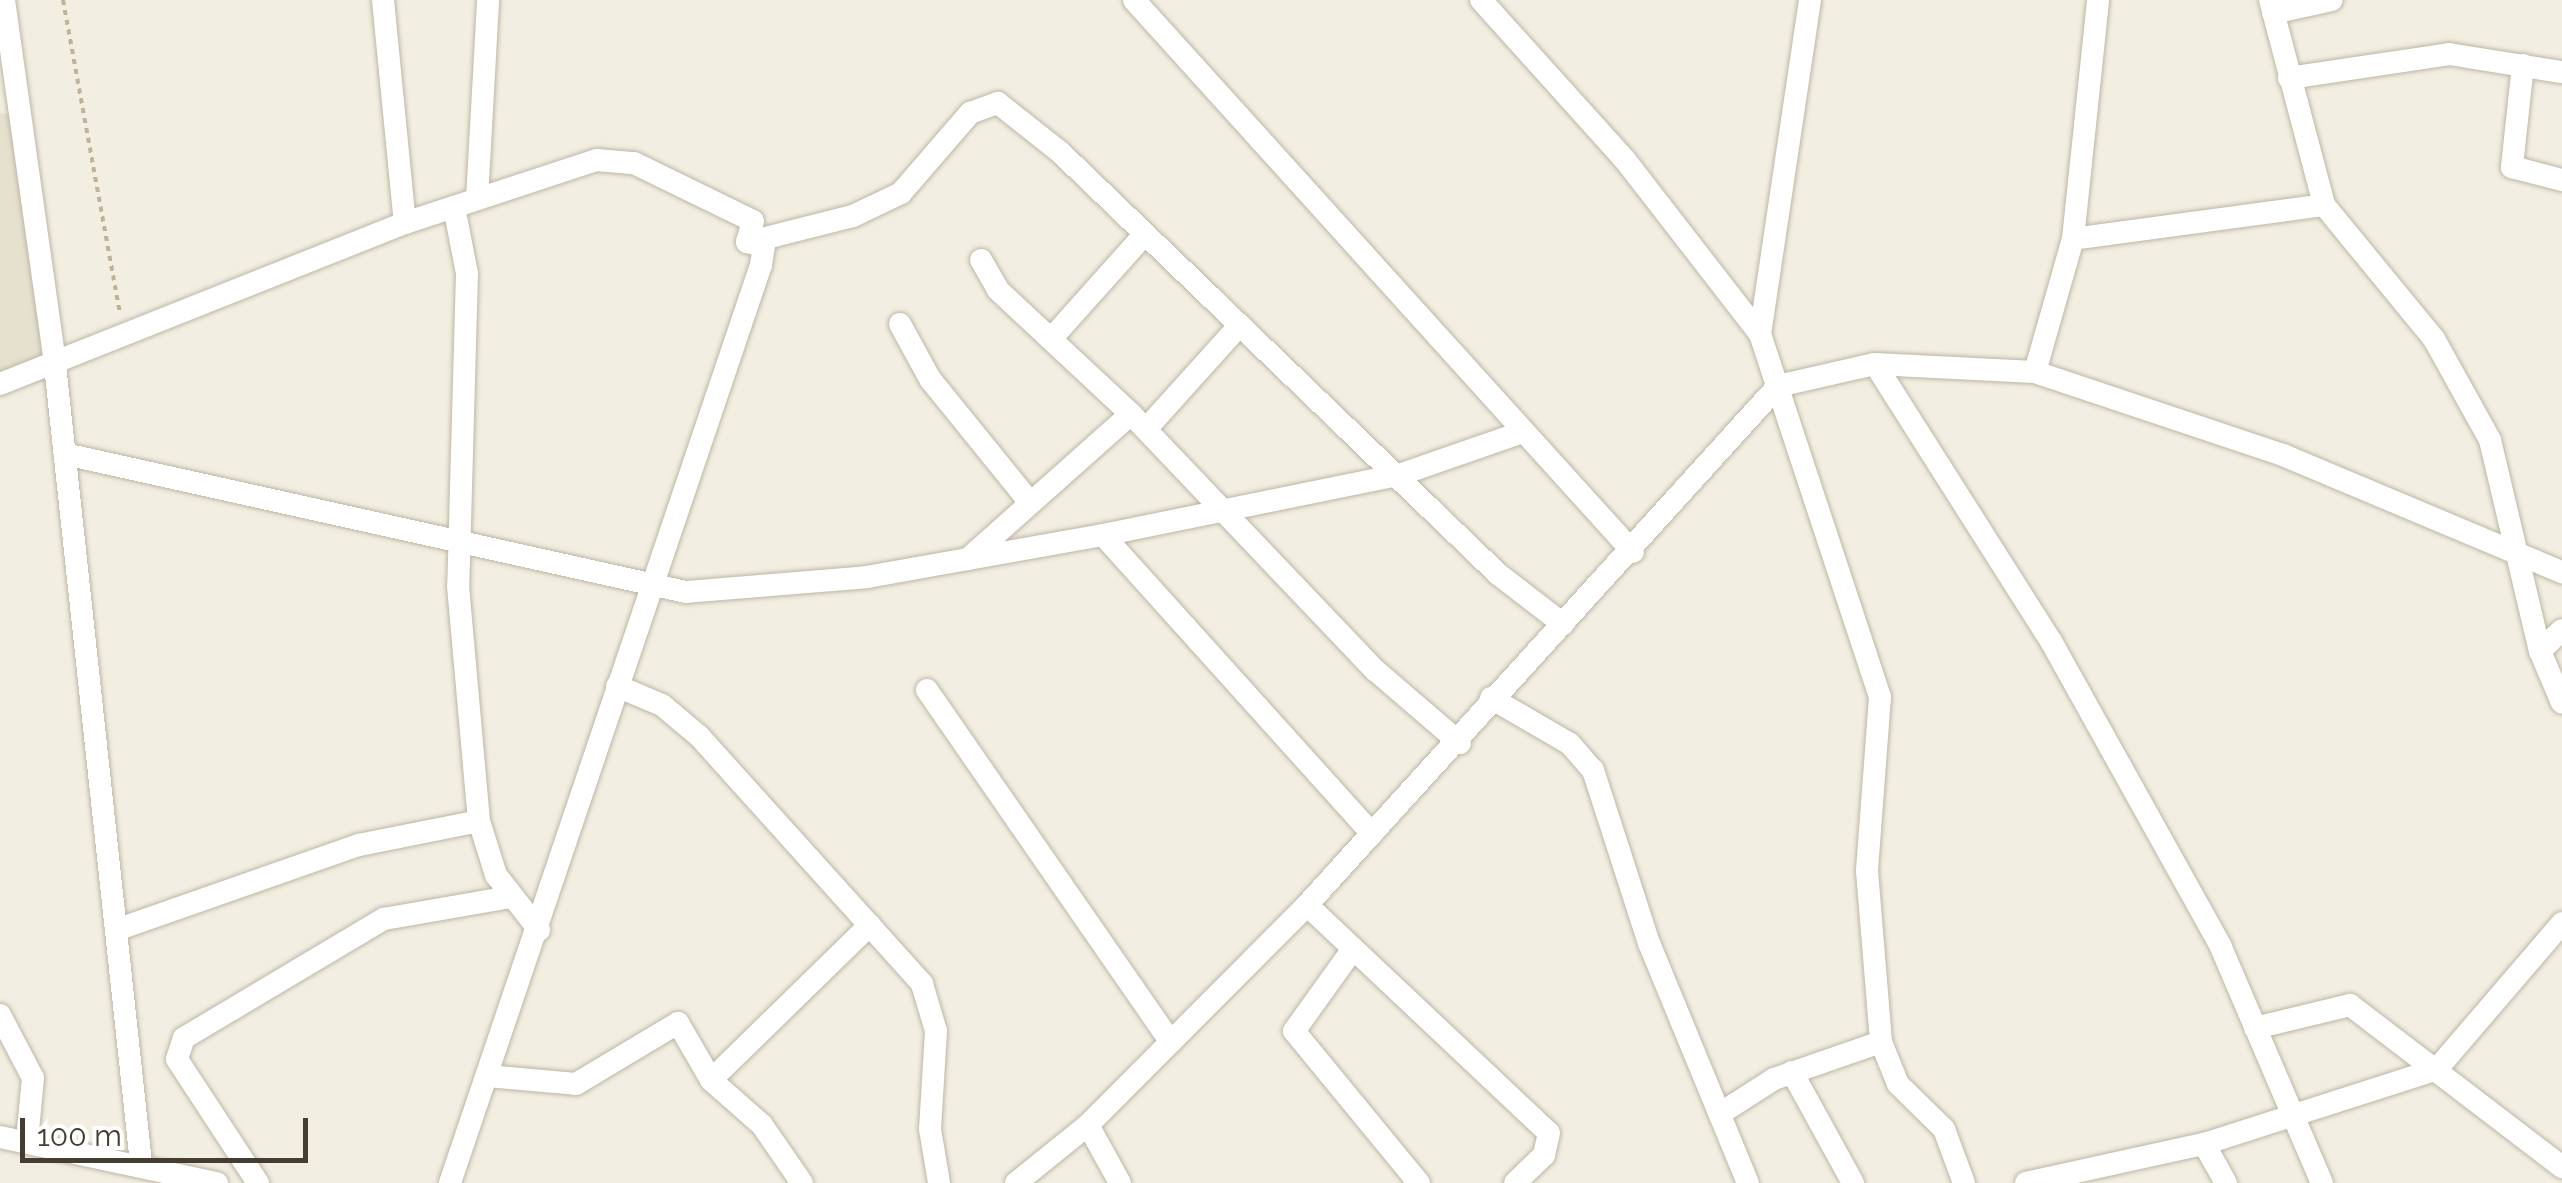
<!DOCTYPE html>
<style>
body{margin:0}
#map{position:relative;width:2562px;height:1183px;overflow:hidden;background:#f2eee1;font-family:Raleway,sans-serif}
div>[style]{position:absolute}
.residential>*{inset:0;background:#e6e0cf}
.path>*{height:4px;margin-top:-2px;transform-origin:0;background:repeating-linear-gradient(90deg,#bfb395 0 5px,transparent 0 10px)}
.roads{filter:drop-shadow(0 0 2px #bdb6a4) drop-shadow(0 0 2px #bdb6a4)}
.minor>*{height:22px;margin:-11px;padding:0 11px;transform-origin:11px;border-radius:11px;background:#fff}
span{translate:-50% -50%;white-space:nowrap;text-align:center;line-height:1.15;-webkit-text-stroke:9px #fff;paint-order:stroke}
.scale{position:absolute;left:20px;top:1118px;width:288px;height:45px;box-sizing:border-box;border:5px solid #433d32;border-top:0;padding-left:12px;font-size:30px;line-height:35px;white-space:nowrap;color:#433d32;-webkit-text-stroke:8px #fff;paint-order:stroke}
</style>
<div id="map">
<div class="residential">
<i style="clip-path:polygon(0 113px,9px 114px,48px 379px,0 394px)"></i>
</div>
<div class="path">
<i style="left:63px;top:0;width:318px;rotate:79.7deg"></i>
</div>
<div class="roads">
<div class="minor">
<i style="left:4px;top:0;width:369px;rotate:82deg"></i>
<i style="left:55px;top:365px;width:803px;rotate:83.85deg"></i>
<i style="left:383px;top:0;width:224px;rotate:84.4deg"></i>
<i style="left:1134px;top:0;width:744px;rotate:47.89deg"></i>
<i style="left:1481px;top:0;width:215px;rotate:48deg"></i>
<i style="left:1625px;top:160px;width:220px;rotate:52.2deg"></i>
<i style="left:1810px;top:0;width:338px;rotate:98.5deg"></i>
<i style="left:1760px;top:334px;width:382px;rotate:71.7deg"></i>
<i style="left:1880px;top:697px;width:174px;rotate:94.3deg"></i>
<i style="left:1867px;top:871px;width:172px;rotate:85.3deg"></i>
<i style="left:1881px;top:1042px;width:45px;rotate:68deg"></i>
<i style="left:1898px;top:1084px;width:64px;rotate:44.4deg"></i>
<i style="left:1944px;top:1129px;width:58px;rotate:69.7deg"></i>
<i style="left:2270px;top:0;width:212px;rotate:75.2deg"></i>
<i style="left:2324px;top:205px;width:173px;rotate:50.6deg"></i>
<i style="left:2434px;top:339px;width:115px;rotate:61deg"></i>
<i style="left:2490px;top:440px;width:217px;rotate:76.7deg"></i>
<i style="left:2540px;top:651px;width:56px;rotate:67.1deg"></i>
<i style="left:2273px;top:13px;width:60px;rotate:-12.4deg"></i>
<i style="left:2523px;top:65px;width:103px;rotate:96.2deg"></i>
<i style="left:2512px;top:167px;width:52px;rotate:14.6deg"></i>
<i style="left:2289px;top:78px;width:162px;rotate:-8.5deg"></i>
<i style="left:2449px;top:54px;width:114px;rotate:9.1deg"></i>
<i style="left:477px;top:199px;width:199px;rotate:-86.8deg"></i>
<i style="left:454px;top:207px;width:67px;rotate:78.9deg"></i>
<i style="left:467px;top:273px;width:313px;rotate:91.6deg"></i>
<i style="left:458px;top:586px;width:236px;rotate:84.9deg"></i>
<i style="left:479px;top:821px;width:57px;rotate:72.5deg"></i>
<i style="left:496px;top:875px;width:70px;rotate:52deg"></i>
<i style="left:2073px;top:239px;width:240px;rotate:-84deg"></i>
<i style="left:750px;top:242px;width:106px;rotate:-14.2deg"></i>
<i style="left:853px;top:216px;width:53px;rotate:-25.6deg"></i>
<i style="left:901px;top:193px;width:106px;rotate:-49.2deg"></i>
<i style="left:970px;top:113px;width:30px;rotate:-20deg"></i>
<i style="left:998px;top:103px;width:80px;rotate:38.4deg"></i>
<i style="left:1061px;top:153px;width:607px;rotate:43.93deg"></i>
<i style="left:1498px;top:574px;width:82px;rotate:37.6deg"></i>
<i style="left:981px;top:260px;width:34px;rotate:60deg"></i>
<i style="left:998px;top:290px;width:182px;rotate:43deg"></i>
<i style="left:900px;top:324px;width:63px;rotate:61.4deg"></i>
<i style="left:930px;top:379px;width:156px;rotate:51deg"></i>
<i style="left:1051px;top:339px;width:141px;rotate:-48.2deg"></i>
<i style="left:1875px;top:364px;width:330px;rotate:57.6deg"></i>
<i style="left:2052px;top:643px;width:346px;rotate:60.9deg"></i>
<i style="left:2220px;top:945px;width:259px;rotate:66.8deg"></i>
<i style="left:2035px;top:372px;width:138px;rotate:-74.1deg"></i>
<i style="left:2073px;top:239px;width:253px;rotate:-7.7deg"></i>
<i style="left:0;top:384px;width:436px;rotate:-21.7deg"></i>
<i style="left:405px;top:223px;width:202px;rotate:-18.2deg"></i>
<i style="left:597px;top:160px;width:37px;rotate:5deg"></i>
<i style="left:634px;top:163px;width:132px;rotate:26deg"></i>
<i style="left:753px;top:221px;width:22px;rotate:106deg"></i>
<i style="left:747px;top:242px;width:17px;rotate:13deg"></i>
<i style="left:764px;top:246px;width:19px;rotate:99deg"></i>
<i style="left:761px;top:265px;width:969px;rotate:108.72deg"></i>
<i style="left:1148px;top:427px;width:135px;rotate:-48deg"></i>
<i style="left:65px;top:454px;width:636px;rotate:12.53deg"></i>
<i style="left:686px;top:592px;width:182px;rotate:-4.7deg"></i>
<i style="left:867px;top:577px;width:240px;rotate:-10.1deg"></i>
<i style="left:1103px;top:535px;width:302px;rotate:-11.5deg"></i>
<i style="left:1399px;top:475px;width:125px;rotate:-19.2deg"></i>
<i style="left:1103px;top:535px;width:402px;rotate:48deg"></i>
<i style="left:968px;top:559px;width:218px;rotate:-41.7deg"></i>
<i style="left:1131px;top:414px;width:354px;rotate:46.4deg"></i>
<i style="left:1375px;top:670px;width:112px;rotate:40.7deg"></i>
<i style="left:2540px;top:651px;width:30px;rotate:-44deg"></i>
<i style="left:617px;top:686px;width:49px;rotate:22.9deg"></i>
<i style="left:662px;top:705px;width:48px;rotate:40deg"></i>
<i style="left:699px;top:736px;width:334px;rotate:48deg"></i>
<i style="left:922px;top:984px;width:49px;rotate:73.4deg"></i>
<i style="left:936px;top:1031px;width:98px;rotate:93.5deg"></i>
<i style="left:930px;top:1129px;width:55px;rotate:80.5deg"></i>
<i style="left:927px;top:690px;width:428px;rotate:55.3deg"></i>
<i style="left:1491px;top:698px;width:91px;rotate:30.2deg"></i>
<i style="left:1570px;top:744px;width:35px;rotate:49deg"></i>
<i style="left:1593px;top:770px;width:182px;rotate:72.1deg"></i>
<i style="left:1649px;top:943px;width:260px;rotate:67.6deg"></i>
<i style="left:1307px;top:905px;width:332px;rotate:43.3deg"></i>
<i style="left:1549px;top:1133px;width:23px;rotate:103deg"></i>
<i style="left:1544px;top:1155px;width:40px;rotate:136deg"></i>
<i style="left:116px;top:930px;width:257px;rotate:-19.3deg"></i>
<i style="left:359px;top:845px;width:122px;rotate:-11.3deg"></i>
<i style="left:1353px;top:949px;width:101px;rotate:125.7deg"></i>
<i style="left:1294px;top:1031px;width:197px;rotate:50.6deg"></i>
<i style="left:0;top:1015px;width:71px;rotate:62.4deg"></i>
<i style="left:33px;top:1078px;width:62px;rotate:95.5deg"></i>
<i style="left:2255px;top:1028px;width:98px;rotate:-13.6deg"></i>
<i style="left:2350px;top:1005px;width:267px;rotate:37.4deg"></i>
<i style="left:1792px;top:1072px;width:127px;rotate:61.2deg"></i>
<i style="left:487px;top:1076px;width:89px;rotate:5.1deg"></i>
<i style="left:576px;top:1084px;width:119px;rotate:-30.9deg"></i>
<i style="left:678px;top:1023px;width:66px;rotate:59.9deg"></i>
<i style="left:711px;top:1080px;width:68px;rotate:41.4deg"></i>
<i style="left:762px;top:1125px;width:70px;rotate:55.4deg"></i>
<i style="left:711px;top:1080px;width:222px;rotate:-44.3deg"></i>
<i style="left:1721px;top:1113px;width:63px;rotate:-32.7deg"></i>
<i style="left:1774px;top:1079px;width:113px;rotate:-19.1deg"></i>
<i style="left:1088px;top:1125px;width:66px;rotate:61.1deg"></i>
<i style="left:0;top:1137px;width:222px;rotate:12deg"></i>
<i style="left:2204px;top:1144px;width:45px;rotate:60.6deg"></i>
<i style="left:258px;top:1183px;width:148px;rotate:-123.2deg"></i>
<i style="left:177px;top:1059px;width:22px;rotate:-72deg"></i>
<i style="left:184px;top:1038px;width:233px;rotate:-30.8deg"></i>
<i style="left:384px;top:919px;width:128px;rotate:-9.9deg"></i>
<i style="left:1016px;top:1183px;width:92px;rotate:-38.9deg"></i>
<i style="left:1088px;top:1125px;width:310px;rotate:-45.1deg"></i>
<i style="left:1307px;top:905px;width:701px;rotate:-47.78deg"></i>
<i style="left:1778px;top:386px;width:99px;rotate:-12.8deg"></i>
<i style="left:1875px;top:364px;width:160px;rotate:2.9deg"></i>
<i style="left:2035px;top:372px;width:262px;rotate:18.5deg"></i>
<i style="left:2283px;top:455px;width:303px;rotate:22.8deg"></i>
<i style="left:2026px;top:1183px;width:182px;rotate:-12.4deg"></i>
<i style="left:2204px;top:1144px;width:245px;rotate:-17.8deg"></i>
<i style="left:2437px;top:1069px;width:192px;rotate:-49.4deg"></i>
</div>
</div>
<div class="scale">100 m</div>
</div>
